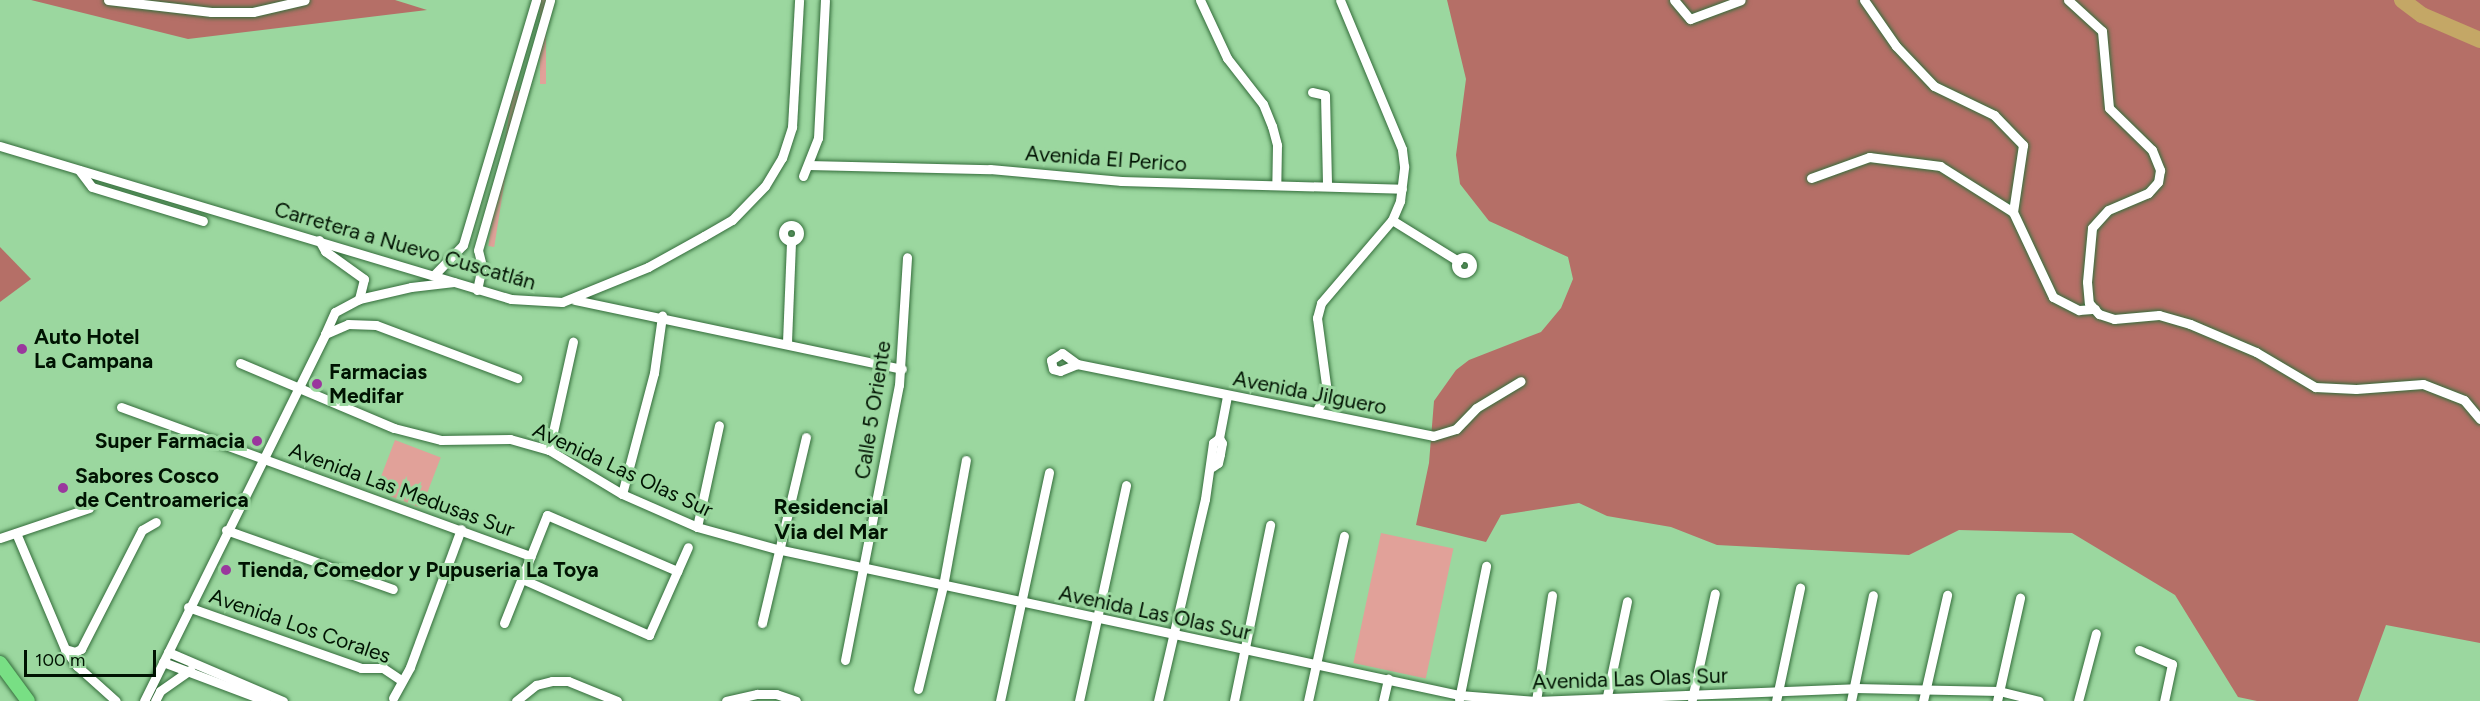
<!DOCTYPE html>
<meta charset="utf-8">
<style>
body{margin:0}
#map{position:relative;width:2480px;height:701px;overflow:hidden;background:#9bd79f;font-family:Figtree,sans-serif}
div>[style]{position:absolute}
.green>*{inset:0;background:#e1a199;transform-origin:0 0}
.forest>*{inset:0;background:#b56f67}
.river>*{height:16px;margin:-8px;padding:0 8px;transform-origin:8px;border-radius:8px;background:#c4a766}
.roads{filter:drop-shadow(0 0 2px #346d3b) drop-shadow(0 0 2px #346d3b)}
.minor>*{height:9px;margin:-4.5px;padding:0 4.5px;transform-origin:4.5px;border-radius:4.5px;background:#fff}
.minor>.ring{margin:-4.5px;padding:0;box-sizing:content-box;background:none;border:9px solid #fff;border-radius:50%}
.highway>*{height:14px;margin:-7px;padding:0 7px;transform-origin:7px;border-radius:7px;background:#78df84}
.dots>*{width:16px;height:16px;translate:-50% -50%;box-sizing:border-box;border:3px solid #9bd79f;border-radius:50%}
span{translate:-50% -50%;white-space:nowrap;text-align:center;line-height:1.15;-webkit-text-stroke:6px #9bd79f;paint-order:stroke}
.street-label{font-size:21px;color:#001302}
.poi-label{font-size:21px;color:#001302;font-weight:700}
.left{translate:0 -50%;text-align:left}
.right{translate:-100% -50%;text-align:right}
.neighbourhood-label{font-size:22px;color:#001302;font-weight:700}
.scale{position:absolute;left:24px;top:650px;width:132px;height:27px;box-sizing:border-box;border:3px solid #001302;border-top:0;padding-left:8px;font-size:18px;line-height:21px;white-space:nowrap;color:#001302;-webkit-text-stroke:4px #9bd79f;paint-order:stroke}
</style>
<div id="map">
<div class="green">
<i style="left:540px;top:0;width:6px;height:84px"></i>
<i style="left:513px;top:90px;width:6px;height:158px;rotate:9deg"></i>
<i style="left:395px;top:440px;width:49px;height:54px;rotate:21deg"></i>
<i style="left:1381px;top:533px;width:74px;height:133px;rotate:12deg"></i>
</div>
<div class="forest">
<i style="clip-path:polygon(31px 0,395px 0,427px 10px,188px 39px)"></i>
<i style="clip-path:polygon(1447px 0,2480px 0,2480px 643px,2386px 625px,2358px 701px,2257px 701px,2238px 697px,2175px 595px,2072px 533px,1959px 530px,1909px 555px,1717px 545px,1671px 527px,1607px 516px,1579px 503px,1501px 515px,1486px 542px,1416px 525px,1429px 463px,1434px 401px,1456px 370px,1469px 360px,1541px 332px,1561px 308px,1573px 279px,1568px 257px,1489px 221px,1460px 184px,1456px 155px,1466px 79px)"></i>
<i style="clip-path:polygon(0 247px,31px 279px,0 302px)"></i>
</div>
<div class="river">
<i style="left:2402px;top:0;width:25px;rotate:37deg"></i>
<i style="left:2422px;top:15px;width:63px;rotate:23.3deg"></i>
</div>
<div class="roads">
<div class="minor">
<i style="left:108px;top:0;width:104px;rotate:6.6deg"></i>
<i style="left:211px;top:12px;width:42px"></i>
<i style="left:253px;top:12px;width:53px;rotate:-13deg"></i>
<i style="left:1200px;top:0;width:64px;rotate:65deg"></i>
<i style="left:1227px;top:58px;width:58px;rotate:52deg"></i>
<i style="left:1263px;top:104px;width:24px;rotate:68deg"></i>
<i style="left:1272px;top:126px;width:20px;rotate:75deg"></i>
<i style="left:1277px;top:145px;width:39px;rotate:91deg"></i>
<i style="left:1674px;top:0;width:25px;rotate:50deg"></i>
<i style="left:1690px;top:19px;width:54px;rotate:-20.4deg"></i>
<i style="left:1864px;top:0;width:56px;rotate:55.2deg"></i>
<i style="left:1896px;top:46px;width:55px;rotate:46.5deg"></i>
<i style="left:1934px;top:86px;width:67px;rotate:25.8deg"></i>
<i style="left:1994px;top:115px;width:42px;rotate:46deg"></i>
<i style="left:2023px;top:145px;width:68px;rotate:98.5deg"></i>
<i style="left:2068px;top:0;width:46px;rotate:42.4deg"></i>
<i style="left:2102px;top:31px;width:77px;rotate:84.8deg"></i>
<i style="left:2109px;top:108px;width:60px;rotate:44.3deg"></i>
<i style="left:2152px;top:150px;width:22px;rotate:68deg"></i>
<i style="left:2160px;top:170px;width:12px;rotate:99deg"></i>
<i style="left:2158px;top:182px;width:15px;rotate:132deg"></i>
<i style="left:2148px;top:193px;width:43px;rotate:157deg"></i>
<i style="left:2108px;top:210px;width:24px;rotate:132deg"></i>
<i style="left:2092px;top:228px;width:54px;rotate:95.3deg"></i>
<i style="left:2087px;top:282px;width:21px;rotate:85deg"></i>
<i style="left:2089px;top:303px;width:15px;rotate:48deg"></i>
<i style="left:2099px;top:314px;width:16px;rotate:18deg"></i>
<i style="left:2114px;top:319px;width:45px;rotate:-5.1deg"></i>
<i style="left:2159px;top:315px;width:32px;rotate:16deg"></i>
<i style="left:2190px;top:324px;width:72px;rotate:23deg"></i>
<i style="left:2256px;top:352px;width:69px;rotate:30.7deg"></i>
<i style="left:2315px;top:387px;width:41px;rotate:2.8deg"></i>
<i style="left:2356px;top:389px;width:67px;rotate:-4.3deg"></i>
<i style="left:2423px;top:384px;width:44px;rotate:21.3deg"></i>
<i style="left:2464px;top:400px;width:25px;rotate:50deg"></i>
<i style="left:1312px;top:92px;width:13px;rotate:13deg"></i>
<i style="left:1325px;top:95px;width:91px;rotate:88.7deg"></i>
<i style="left:0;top:146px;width:533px;rotate:16.67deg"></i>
<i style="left:511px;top:299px;width:51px;rotate:3.4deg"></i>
<i style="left:562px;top:302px;width:93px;rotate:-22.1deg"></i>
<i style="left:648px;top:267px;width:64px;rotate:-29deg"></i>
<i style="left:704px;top:236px;width:32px;rotate:-30deg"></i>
<i style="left:732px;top:220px;width:47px;rotate:-45.9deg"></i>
<i style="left:765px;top:186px;width:33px;rotate:-59deg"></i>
<i style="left:782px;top:158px;width:33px;rotate:-72deg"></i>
<i style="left:792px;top:127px;width:127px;rotate:-86.8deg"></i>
<i style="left:808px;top:165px;width:182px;rotate:1.3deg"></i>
<i style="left:990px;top:169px;width:132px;rotate:5.2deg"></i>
<i style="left:1121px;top:181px;width:281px;rotate:1.6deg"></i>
<i style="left:79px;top:170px;width:21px;rotate:53deg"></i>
<i style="left:92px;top:187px;width:116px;rotate:17deg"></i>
<i style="left:803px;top:176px;width:41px;rotate:-68.5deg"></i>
<i style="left:818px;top:138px;width:138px;rotate:-87.1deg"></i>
<i style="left:1811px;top:178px;width:62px;rotate:-19.9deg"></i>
<i style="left:1869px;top:157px;width:72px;rotate:7.2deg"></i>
<i style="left:1940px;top:166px;width:86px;rotate:32.2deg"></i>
<i style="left:2013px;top:212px;width:94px;rotate:64.8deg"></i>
<i style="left:2053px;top:297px;width:29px;rotate:27deg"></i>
<i style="left:2079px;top:310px;width:16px;rotate:-4deg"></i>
<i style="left:1392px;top:220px;width:78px;rotate:31.8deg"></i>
<i class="ring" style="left:783px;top:225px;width:7px;height:7px"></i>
<i style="left:319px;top:240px;width:13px;rotate:61deg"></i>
<i style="left:325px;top:251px;width:48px;rotate:35.7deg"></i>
<i style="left:364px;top:279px;width:21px;rotate:104deg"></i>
<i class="ring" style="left:1456px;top:257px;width:7px;height:7px"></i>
<i style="left:435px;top:274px;width:40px;rotate:-46deg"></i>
<i style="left:463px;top:245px;width:256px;rotate:-73.4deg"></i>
<i style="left:477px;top:290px;width:25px;rotate:-78deg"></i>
<i style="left:482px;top:266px;width:16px;rotate:-104deg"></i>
<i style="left:478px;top:250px;width:260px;rotate:-73.9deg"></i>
<i style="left:575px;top:300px;width:334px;rotate:11.9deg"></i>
<i style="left:325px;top:334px;width:24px;rotate:-66deg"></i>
<i style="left:335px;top:312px;width:27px;rotate:-28deg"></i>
<i style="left:359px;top:299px;width:53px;rotate:-13deg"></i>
<i style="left:411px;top:287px;width:43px;rotate:-6.6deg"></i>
<i style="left:787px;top:342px;width:101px;rotate:-87.7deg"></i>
<i style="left:240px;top:363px;width:167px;rotate:22.9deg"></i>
<i style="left:394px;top:428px;width:49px;rotate:14.3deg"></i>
<i style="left:441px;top:440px;width:69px;rotate:-0.8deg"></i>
<i style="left:510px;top:439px;width:41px;rotate:15.8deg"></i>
<i style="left:549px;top:450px;width:85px;rotate:31.1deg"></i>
<i style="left:622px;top:494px;width:82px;rotate:23.7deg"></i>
<i style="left:697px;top:527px;width:83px;rotate:15.4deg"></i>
<i style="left:777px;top:549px;width:697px;rotate:12.08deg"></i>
<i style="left:1459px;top:695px;width:77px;rotate:4.5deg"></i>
<i style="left:1536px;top:701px;width:319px;rotate:-2.3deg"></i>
<i style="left:1855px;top:688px;width:144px;rotate:1.2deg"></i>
<i style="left:1999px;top:691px;width:41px;rotate:14deg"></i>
<i style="left:1077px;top:364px;width:18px;rotate:158deg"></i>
<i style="left:1060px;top:371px;width:7px;rotate:-164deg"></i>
<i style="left:1053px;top:369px;width:9px;rotate:-103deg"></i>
<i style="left:1051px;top:360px;width:13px;rotate:-32deg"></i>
<i style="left:1062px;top:353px;width:19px;rotate:36deg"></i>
<i style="left:1077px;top:364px;width:363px;rotate:11.4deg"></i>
<i style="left:1433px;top:436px;width:24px;rotate:-17deg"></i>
<i style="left:1456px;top:429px;width:29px;rotate:-46deg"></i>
<i style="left:1476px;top:408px;width:52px;rotate:-31deg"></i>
<i style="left:121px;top:407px;width:436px;rotate:20deg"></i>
<i style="left:1317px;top:410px;width:21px;rotate:-61deg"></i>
<i style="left:1327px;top:392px;width:75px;rotate:-97.7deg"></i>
<i style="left:1317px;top:318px;width:16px;rotate:-75deg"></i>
<i style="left:1321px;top:303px;width:109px;rotate:-49.5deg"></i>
<i style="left:1392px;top:220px;width:21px;rotate:-67deg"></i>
<i style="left:1400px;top:201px;width:35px;rotate:-83deg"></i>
<i style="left:1404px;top:166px;width:17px;rotate:-97deg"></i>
<i style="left:1402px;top:149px;width:161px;rotate:-112.6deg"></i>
<i style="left:549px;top:450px;width:111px;rotate:-77.5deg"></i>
<i style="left:1212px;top:467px;width:7px;rotate:-34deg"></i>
<i style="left:1218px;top:463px;width:9px;rotate:-77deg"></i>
<i style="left:1220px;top:454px;width:11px;rotate:-80deg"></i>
<i style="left:1222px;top:443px;width:6px;rotate:-121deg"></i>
<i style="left:622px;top:494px;width:125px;rotate:-75.2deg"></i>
<i style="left:654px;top:373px;width:58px;rotate:-82deg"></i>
<i style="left:697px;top:527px;width:104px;rotate:-77.8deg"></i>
<i style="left:226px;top:530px;width:177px;rotate:19.5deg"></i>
<i style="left:16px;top:533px;width:126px;rotate:67.1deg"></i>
<i style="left:65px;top:649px;width:10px;rotate:17deg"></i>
<i style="left:75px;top:652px;width:7px;rotate:-27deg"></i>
<i style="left:81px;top:649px;width:134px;rotate:-62.9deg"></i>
<i style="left:142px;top:530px;width:16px;rotate:-30deg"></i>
<i style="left:0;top:538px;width:94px;rotate:-18.6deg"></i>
<i style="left:522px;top:579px;width:139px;rotate:23.8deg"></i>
<i style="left:649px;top:635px;width:96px;rotate:-66.1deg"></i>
<i style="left:188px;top:607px;width:183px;rotate:19.4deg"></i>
<i style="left:361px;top:668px;width:22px"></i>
<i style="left:383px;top:668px;width:22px;rotate:34deg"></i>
<i style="left:504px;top:623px;width:116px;rotate:-68.3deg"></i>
<i style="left:547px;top:515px;width:142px;rotate:23.3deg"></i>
<i style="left:762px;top:623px;width:191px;rotate:-76.7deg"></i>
<i style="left:65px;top:649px;width:21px;rotate:55deg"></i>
<i style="left:77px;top:666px;width:52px;rotate:41.9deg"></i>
<i style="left:2139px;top:650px;width:36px;rotate:23deg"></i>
<i style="left:2172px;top:664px;width:38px;rotate:102deg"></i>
<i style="left:168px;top:652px;width:125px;rotate:23.1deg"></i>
<i style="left:845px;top:660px;width:280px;rotate:-78.9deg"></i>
<i style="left:899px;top:385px;width:128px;rotate:-86.4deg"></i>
<i style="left:163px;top:662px;width:110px;rotate:20.7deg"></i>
<i style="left:918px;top:689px;width:106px;rotate:-76.4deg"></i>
<i style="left:943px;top:586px;width:128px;rotate:-79.7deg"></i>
<i style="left:393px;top:698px;width:35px;rotate:-61deg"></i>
<i style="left:410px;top:667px;width:147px;rotate:-69.7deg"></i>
<i style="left:1459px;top:699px;width:136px;rotate:-78.5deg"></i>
<i style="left:1692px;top:699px;width:108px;rotate:-77.8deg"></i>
<i style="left:144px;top:701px;width:409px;rotate:-63.7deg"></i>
<i style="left:325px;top:334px;width:25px;rotate:-23deg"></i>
<i style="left:348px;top:324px;width:28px;rotate:2deg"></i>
<i style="left:376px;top:325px;width:151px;rotate:20.6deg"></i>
<i style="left:155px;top:701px;width:11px;rotate:-63deg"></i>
<i style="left:160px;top:691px;width:37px;rotate:-35deg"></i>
<i style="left:516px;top:701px;width:26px;rotate:-39deg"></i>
<i style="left:536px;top:685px;width:16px;rotate:-14deg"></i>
<i style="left:552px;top:681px;width:16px"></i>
<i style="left:568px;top:681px;width:53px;rotate:22.2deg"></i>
<i style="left:726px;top:701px;width:32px;rotate:-13deg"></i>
<i style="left:757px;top:694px;width:19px"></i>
<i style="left:776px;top:694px;width:21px;rotate:19deg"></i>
<i style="left:1000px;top:701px;width:234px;rotate:-77.9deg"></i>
<i style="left:1079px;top:701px;width:221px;rotate:-77.7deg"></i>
<i style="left:1158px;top:701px;width:207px;rotate:-76.9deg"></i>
<i style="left:1205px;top:499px;width:57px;rotate:-81.9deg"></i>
<i style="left:1213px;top:443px;width:8px;rotate:-40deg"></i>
<i style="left:1219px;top:438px;width:43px;rotate:-79.2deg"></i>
<i style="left:1234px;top:701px;width:180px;rotate:-78.4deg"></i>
<i style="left:1308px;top:701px;width:169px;rotate:-77.7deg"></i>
<i style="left:1383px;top:701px;width:23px;rotate:-77deg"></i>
<i style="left:1536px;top:701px;width:107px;rotate:-81.4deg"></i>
<i style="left:1606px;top:701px;width:102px;rotate:-78.1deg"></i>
<i style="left:1776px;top:701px;width:116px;rotate:-78deg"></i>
<i style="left:1851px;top:701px;width:108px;rotate:-78.3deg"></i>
<i style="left:1923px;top:701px;width:109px;rotate:-77.2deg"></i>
<i style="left:1997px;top:701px;width:106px;rotate:-77.4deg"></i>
<i style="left:2078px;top:701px;width:70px;rotate:-75.2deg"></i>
</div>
<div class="highway">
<i style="left:0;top:663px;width:47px;rotate:53.6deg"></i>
</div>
</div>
<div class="dots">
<i style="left:22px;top:349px;background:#9a379d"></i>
<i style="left:317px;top:384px;background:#9a379d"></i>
<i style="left:257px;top:441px;background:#9a379d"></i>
<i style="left:63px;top:488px;background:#9a379d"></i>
<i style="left:226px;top:570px;background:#9a379d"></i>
</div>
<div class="street-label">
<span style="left:1106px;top:159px;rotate:4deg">Avenida El Perico</span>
<span style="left:405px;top:246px;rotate:16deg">Carretera a Nuevo Cuscatlán</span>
<span style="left:1310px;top:393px;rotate:11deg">Avenida Jilguero</span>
<span style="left:873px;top:410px;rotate:-81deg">Calle 5 Oriente</span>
<span style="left:623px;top:470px;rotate:25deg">Avenida Las Olas Sur</span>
<span style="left:402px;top:490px;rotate:20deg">Avenida Las Medusas Sur</span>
<span style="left:1155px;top:613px;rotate:12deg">Avenida Las Olas Sur</span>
<span style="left:300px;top:626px;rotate:19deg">Avenida Los Corales</span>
<span style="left:1630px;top:679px;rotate:-2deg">Avenida Las Olas Sur</span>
</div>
<div class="poi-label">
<span class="left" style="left:34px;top:349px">Auto Hotel<br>La Campana</span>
<span class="left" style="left:329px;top:384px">Farmacias<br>Medifar</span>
<span class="right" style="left:245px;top:441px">Super Farmacia</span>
<span class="left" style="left:75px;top:488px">Sabores Cosco<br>de Centroamerica</span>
<span class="left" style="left:238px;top:570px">Tienda, Comedor y Pupuseria La Toya</span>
</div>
<div class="neighbourhood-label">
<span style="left:831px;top:519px">Residencial<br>Via del Mar</span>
</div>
<div class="scale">100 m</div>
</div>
